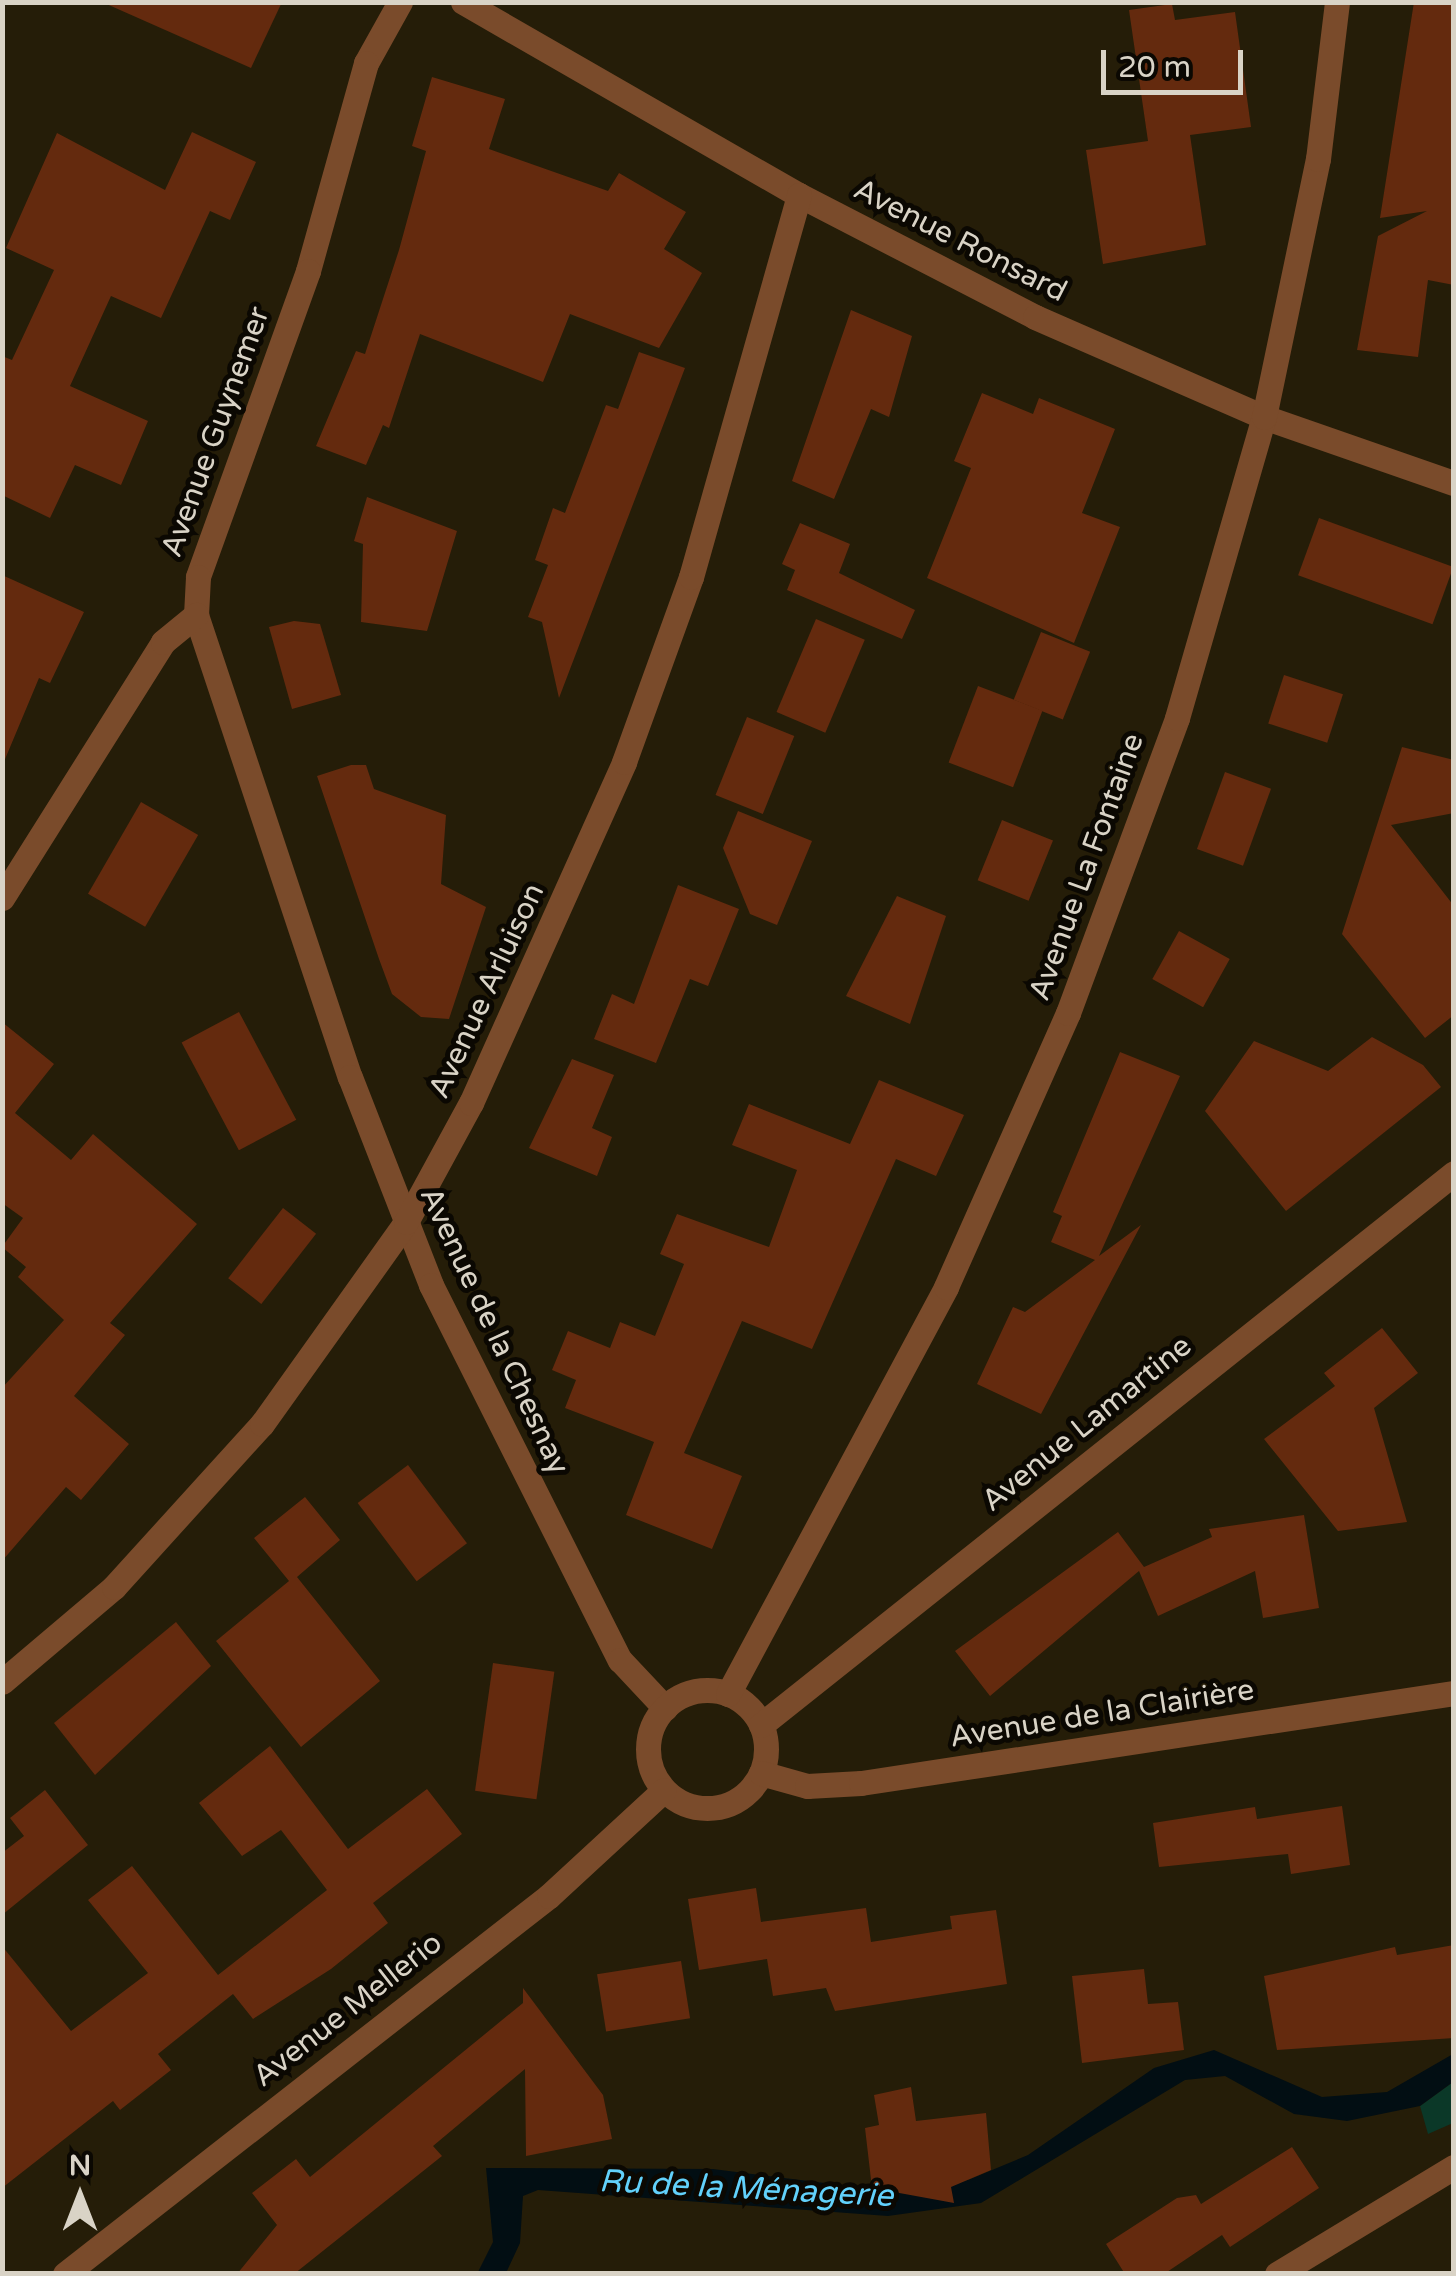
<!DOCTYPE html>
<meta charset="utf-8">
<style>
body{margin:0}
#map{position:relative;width:1456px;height:2276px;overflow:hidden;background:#251d08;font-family:"Varela Round",sans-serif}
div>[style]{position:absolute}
.green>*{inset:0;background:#0b3828}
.water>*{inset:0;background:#020e13}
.building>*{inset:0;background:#642a0e;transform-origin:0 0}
.street>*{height:25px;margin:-12.5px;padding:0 12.5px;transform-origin:12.5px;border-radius:12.5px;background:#7a4b2b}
.street>.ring{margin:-12.5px;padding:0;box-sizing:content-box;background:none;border:25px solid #7a4b2b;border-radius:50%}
span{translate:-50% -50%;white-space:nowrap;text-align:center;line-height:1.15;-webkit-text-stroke:10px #0b0802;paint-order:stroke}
.street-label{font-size:30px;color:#d9d3c6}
.water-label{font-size:32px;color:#62d1fb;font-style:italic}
.frame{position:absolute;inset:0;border:5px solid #d9d3c6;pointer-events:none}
.north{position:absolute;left:30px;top:2146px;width:100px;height:100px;-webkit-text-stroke:8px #0b0802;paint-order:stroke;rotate:0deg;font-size:28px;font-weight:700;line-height:40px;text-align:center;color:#d9d3c6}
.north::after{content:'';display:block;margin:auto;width:35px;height:45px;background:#d9d3c6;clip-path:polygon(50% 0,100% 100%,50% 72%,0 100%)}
.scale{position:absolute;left:1101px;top:50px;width:142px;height:45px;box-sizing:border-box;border:5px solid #d9d3c6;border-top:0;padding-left:12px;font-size:30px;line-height:35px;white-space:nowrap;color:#d9d3c6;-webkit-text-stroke:8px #0b0802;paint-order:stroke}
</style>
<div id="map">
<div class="green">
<i style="clip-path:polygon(1453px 2082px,1453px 2123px,1428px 2134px,1420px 2106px)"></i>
</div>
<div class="water">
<i style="clip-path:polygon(1214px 2050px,1322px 2097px,1387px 2092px,1453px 2054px,1453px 2082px,1420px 2106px,1347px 2121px,1294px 2114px,1225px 2076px,1185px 2080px,981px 2203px,888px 2216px,538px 2190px,523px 2196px,520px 2243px,506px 2273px,477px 2274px,493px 2242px,486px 2168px,713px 2169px,889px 2191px,968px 2180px,1028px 2155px,1154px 2068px)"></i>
</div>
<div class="building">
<i style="clip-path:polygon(102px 2px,282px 2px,251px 68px)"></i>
<i style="clip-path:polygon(1414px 2px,1454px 2px,1454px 285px,1428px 280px,1418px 357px,1357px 350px,1378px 236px,1427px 211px,1380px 218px)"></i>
<i style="clip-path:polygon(1172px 4px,1175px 20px,1235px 12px,1251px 127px,1190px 135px,1206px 245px,1103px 264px,1086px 150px,1148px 141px,1129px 10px)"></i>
<i style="clip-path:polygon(432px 77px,505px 99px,489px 149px,608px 191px,619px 173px,686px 212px,664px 249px,702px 273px,659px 348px,570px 314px,543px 382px,420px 334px,389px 428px,383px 425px,366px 465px,316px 446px,356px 351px,365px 354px,399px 250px,426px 151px,412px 146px)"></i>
<i style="clip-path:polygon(192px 132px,256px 162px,230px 220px,210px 211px,161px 318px,111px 296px,70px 386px,148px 421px,121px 485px,75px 465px,50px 518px,2px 495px,2px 356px,12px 360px,54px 270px,6px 248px,57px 133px,165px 190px)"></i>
<i style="clip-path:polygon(851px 310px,912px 336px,889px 417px,871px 409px,834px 499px,792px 481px)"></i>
<i style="clip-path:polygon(639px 352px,685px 368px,559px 698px,542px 622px,528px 617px,548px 565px,535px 560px,553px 508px,565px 513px,606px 405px,618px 409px)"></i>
<i style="clip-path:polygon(982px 393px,1033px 414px,1039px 398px,1115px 429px,1082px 513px,1120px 527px,1074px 643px,927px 578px,971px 468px,954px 461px)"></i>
<i style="clip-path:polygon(367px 497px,457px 531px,427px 631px,361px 622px,363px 544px,354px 541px)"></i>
<i style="left:1319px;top:518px;width:143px;height:61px;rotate:20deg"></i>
<i style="clip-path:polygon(800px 523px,850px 544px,839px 573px,915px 610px,902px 639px,787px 590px,795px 570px,782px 564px)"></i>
<i style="clip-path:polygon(2px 575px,84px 612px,50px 683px,39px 678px,3px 764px)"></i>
<i style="left:816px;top:619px;width:53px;height:101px;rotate:23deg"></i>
<i style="clip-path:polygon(294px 621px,320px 624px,341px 695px,292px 709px,269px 627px)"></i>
<i style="left:1041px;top:632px;width:53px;height:73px;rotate:22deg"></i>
<i style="left:1284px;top:675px;width:62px;height:51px;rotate:18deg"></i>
<i style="left:978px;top:686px;width:69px;height:82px;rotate:21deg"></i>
<i style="left:747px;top:717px;width:51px;height:84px;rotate:22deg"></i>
<i style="clip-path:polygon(1402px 747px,1454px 760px,1454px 813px,1391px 825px,1454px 906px,1454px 1015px,1425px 1038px,1342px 934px)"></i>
<i style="clip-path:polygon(351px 765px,366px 765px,374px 789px,446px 815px,441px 884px,486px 907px,449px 1019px,421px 1017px,392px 994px,379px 959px,317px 776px)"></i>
<i style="left:1225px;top:772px;width:49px;height:82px;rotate:20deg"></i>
<i style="left:141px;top:802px;width:66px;height:106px;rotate:30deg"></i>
<i style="clip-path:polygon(738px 811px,812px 841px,777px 925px,750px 914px,723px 848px)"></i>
<i style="left:1002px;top:820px;width:55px;height:65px;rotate:22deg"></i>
<i style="clip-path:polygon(678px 885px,739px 909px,708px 986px,690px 979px,656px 1063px,594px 1039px,612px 994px,634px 1004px)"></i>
<i style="clip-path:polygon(897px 896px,946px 916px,910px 1024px,846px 996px)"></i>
<i style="left:1179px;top:931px;width:58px;height:55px;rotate:29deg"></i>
<i style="left:239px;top:1012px;width:122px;height:65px;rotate:62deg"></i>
<i style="clip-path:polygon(2px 1022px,54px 1064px,15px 1113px,71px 1160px,93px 1134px,197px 1224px,110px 1323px,125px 1335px,74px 1396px,129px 1444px,81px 1500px,66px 1487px,2px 1561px,2px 1388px,64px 1320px,18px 1277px,26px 1267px,2px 1247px,23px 1218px,2px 1203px)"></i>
<i style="clip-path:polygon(1372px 1037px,1423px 1065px,1441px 1087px,1286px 1211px,1205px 1111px,1254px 1041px,1328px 1071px)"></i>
<i style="clip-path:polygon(1120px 1052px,1180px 1076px,1099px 1256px,1141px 1225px,1041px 1414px,977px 1384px,1013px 1307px,1025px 1312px,1095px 1260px,1051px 1242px,1062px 1216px,1053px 1212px)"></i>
<i style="clip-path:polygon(572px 1059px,614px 1075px,592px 1128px,612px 1137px,597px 1176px,529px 1148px)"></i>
<i style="clip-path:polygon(879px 1080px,964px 1115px,936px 1176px,896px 1159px,812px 1349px,742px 1321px,684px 1453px,742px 1476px,712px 1549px,626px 1515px,654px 1442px,565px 1408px,576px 1380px,552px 1370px,568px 1331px,610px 1348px,620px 1322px,655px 1336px,684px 1264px,660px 1254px,677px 1214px,769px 1247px,797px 1170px,732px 1145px,749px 1104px,850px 1144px)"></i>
<i style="left:283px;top:1208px;width:42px;height:89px;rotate:38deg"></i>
<i style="clip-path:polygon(1382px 1328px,1418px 1373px,1374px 1408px,1407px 1522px,1338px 1531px,1264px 1439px,1335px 1386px,1324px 1373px)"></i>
<i style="left:408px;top:1465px;width:98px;height:63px;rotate:53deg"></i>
<i style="clip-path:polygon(305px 1497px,340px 1540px,297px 1577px,380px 1681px,301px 1747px,216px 1641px,289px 1581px,254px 1538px)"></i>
<i style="clip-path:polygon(1304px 1515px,1319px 1608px,1263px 1618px,1255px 1571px,1158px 1616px,1139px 1571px,990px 1696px,955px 1651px,1118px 1532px,1144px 1567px,1212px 1537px,1209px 1529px)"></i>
<i style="clip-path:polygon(176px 1622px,211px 1666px,95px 1775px,54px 1723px)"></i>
<i style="left:493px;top:1663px;width:62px;height:129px;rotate:8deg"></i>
<i style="clip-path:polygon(270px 1746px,348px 1849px,427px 1789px,462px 1834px,373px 1903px,388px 1923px,331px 1969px,253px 2019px,233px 1994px,158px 2054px,171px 2070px,120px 2110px,113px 2101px,2px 2188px,2px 1946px,71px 2031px,148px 1973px,88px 1900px,132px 1866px,218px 1975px,327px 1890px,281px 1830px,242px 1856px,199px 1803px)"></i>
<i style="clip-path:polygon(45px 1790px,88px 1845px,2px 1915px,2px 1853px,24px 1836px,10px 1818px)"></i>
<i style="clip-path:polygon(1342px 1806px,1350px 1865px,1291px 1874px,1288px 1854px,1159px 1867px,1153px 1823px,1255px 1807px,1257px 1819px)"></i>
<i style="clip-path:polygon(756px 1888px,761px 1922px,866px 1908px,871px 1942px,952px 1929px,950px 1916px,996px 1910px,1007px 1984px,835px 2011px,826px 1988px,773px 1996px,767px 1959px,699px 1970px,688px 1899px)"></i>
<i style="clip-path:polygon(1454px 1945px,1454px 2038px,1277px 2050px,1264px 1976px,1395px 1947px,1397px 1955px)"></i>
<i style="left:681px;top:1961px;width:58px;height:85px;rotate:81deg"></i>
<i style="clip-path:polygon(1144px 1969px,1148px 2004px,1178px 2002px,1184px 2050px,1082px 2063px,1072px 1976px)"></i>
<i style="clip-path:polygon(523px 1988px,603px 2095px,612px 2139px,526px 2156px,525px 2069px,433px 2146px,442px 2156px,294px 2274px,237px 2274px,277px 2225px,252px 2193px,296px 2159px,310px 2177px,523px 2003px)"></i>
<i style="clip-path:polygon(911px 2087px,916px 2121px,986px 2113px,991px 2170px,951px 2187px,954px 2203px,872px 2188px,865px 2128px,879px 2125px,874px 2095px)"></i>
<i style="clip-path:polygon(1292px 2147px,1319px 2188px,1230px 2247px,1222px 2235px,1164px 2274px,1125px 2274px,1106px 2244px,1177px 2198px,1196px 2195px,1201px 2204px)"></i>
</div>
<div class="street">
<i style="left:400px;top:2px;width:70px;rotate:119.1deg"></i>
<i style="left:366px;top:63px;width:216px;rotate:105.6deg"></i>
<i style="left:308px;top:271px;width:325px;rotate:109.8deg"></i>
<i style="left:198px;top:577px;width:38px;rotate:93deg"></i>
<i style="left:196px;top:615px;width:487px;rotate:71.6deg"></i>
<i style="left:350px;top:1077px;width:223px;rotate:68.7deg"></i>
<i style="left:431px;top:1285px;width:420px;rotate:63.3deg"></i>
<i style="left:620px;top:1660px;width:66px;rotate:46.8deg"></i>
<i style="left:463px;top:2px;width:387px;rotate:29.9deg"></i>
<i style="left:799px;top:195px;width:266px;rotate:27.3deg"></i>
<i style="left:1035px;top:317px;width:250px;rotate:23.6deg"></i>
<i style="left:1264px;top:417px;width:201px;rotate:19.2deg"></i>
<i style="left:2px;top:898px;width:302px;rotate:-57.8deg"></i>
<i style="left:163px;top:642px;width:43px;rotate:-39.3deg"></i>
<i style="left:2px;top:1682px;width:147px;rotate:-40.3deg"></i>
<i style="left:114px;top:1587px;width:220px;rotate:-47.8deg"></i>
<i style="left:262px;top:1424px;width:248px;rotate:-54.5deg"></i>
<i style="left:406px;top:1222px;width:136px;rotate:-61.4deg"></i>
<i style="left:471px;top:1103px;width:374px;rotate:-65.8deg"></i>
<i style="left:624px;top:762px;width:197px;rotate:-70.1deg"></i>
<i style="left:691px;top:577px;width:397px;rotate:-74.2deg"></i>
<i class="ring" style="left:648px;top:1690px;width:93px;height:93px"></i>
<i style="left:728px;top:1694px;width:462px;rotate:-61.8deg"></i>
<i style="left:946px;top:1287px;width:300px;rotate:-66deg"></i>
<i style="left:1068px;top:1013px;width:314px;rotate:-69.7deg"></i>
<i style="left:1177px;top:718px;width:313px;rotate:-73.9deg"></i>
<i style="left:1264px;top:417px;width:264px;rotate:-78.2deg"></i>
<i style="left:1318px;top:159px;width:158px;rotate:-83.1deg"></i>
<i style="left:761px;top:1725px;width:886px;rotate:-38.54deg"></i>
<i style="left:761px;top:1773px;width:48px;rotate:15.8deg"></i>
<i style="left:807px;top:1786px;width:54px;rotate:-3.2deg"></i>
<i style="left:861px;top:1783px;width:600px;rotate:-8.63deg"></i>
<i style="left:65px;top:2274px;width:614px;rotate:-37.99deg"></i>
<i style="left:549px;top:1896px;width:156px;rotate:-42.7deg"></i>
<i style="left:1277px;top:2274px;width:207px;rotate:-31.2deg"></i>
</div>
<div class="street-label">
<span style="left:960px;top:241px;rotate:27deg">Avenue Ronsard</span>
<span style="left:216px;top:432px;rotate:-70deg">Avenue Guynemer</span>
<span style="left:1087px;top:867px;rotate:-70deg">Avenue La Fontaine</span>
<span style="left:487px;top:991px;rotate:-65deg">Avenue Arluison</span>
<span style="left:494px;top:1331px;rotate:65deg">Avenue de la Chesnay</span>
<span style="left:1087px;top:1424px;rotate:-39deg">Avenue Lamartine</span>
<span style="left:1102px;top:1714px;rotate:-9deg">Avenue de la Clairière</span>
<span style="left:348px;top:2010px;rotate:-38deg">Avenue Mellerio</span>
</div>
<div class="water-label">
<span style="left:746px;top:2189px;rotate:3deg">Ru de la Ménagerie</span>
</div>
<div class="frame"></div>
<div class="north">N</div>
<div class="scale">20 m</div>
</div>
